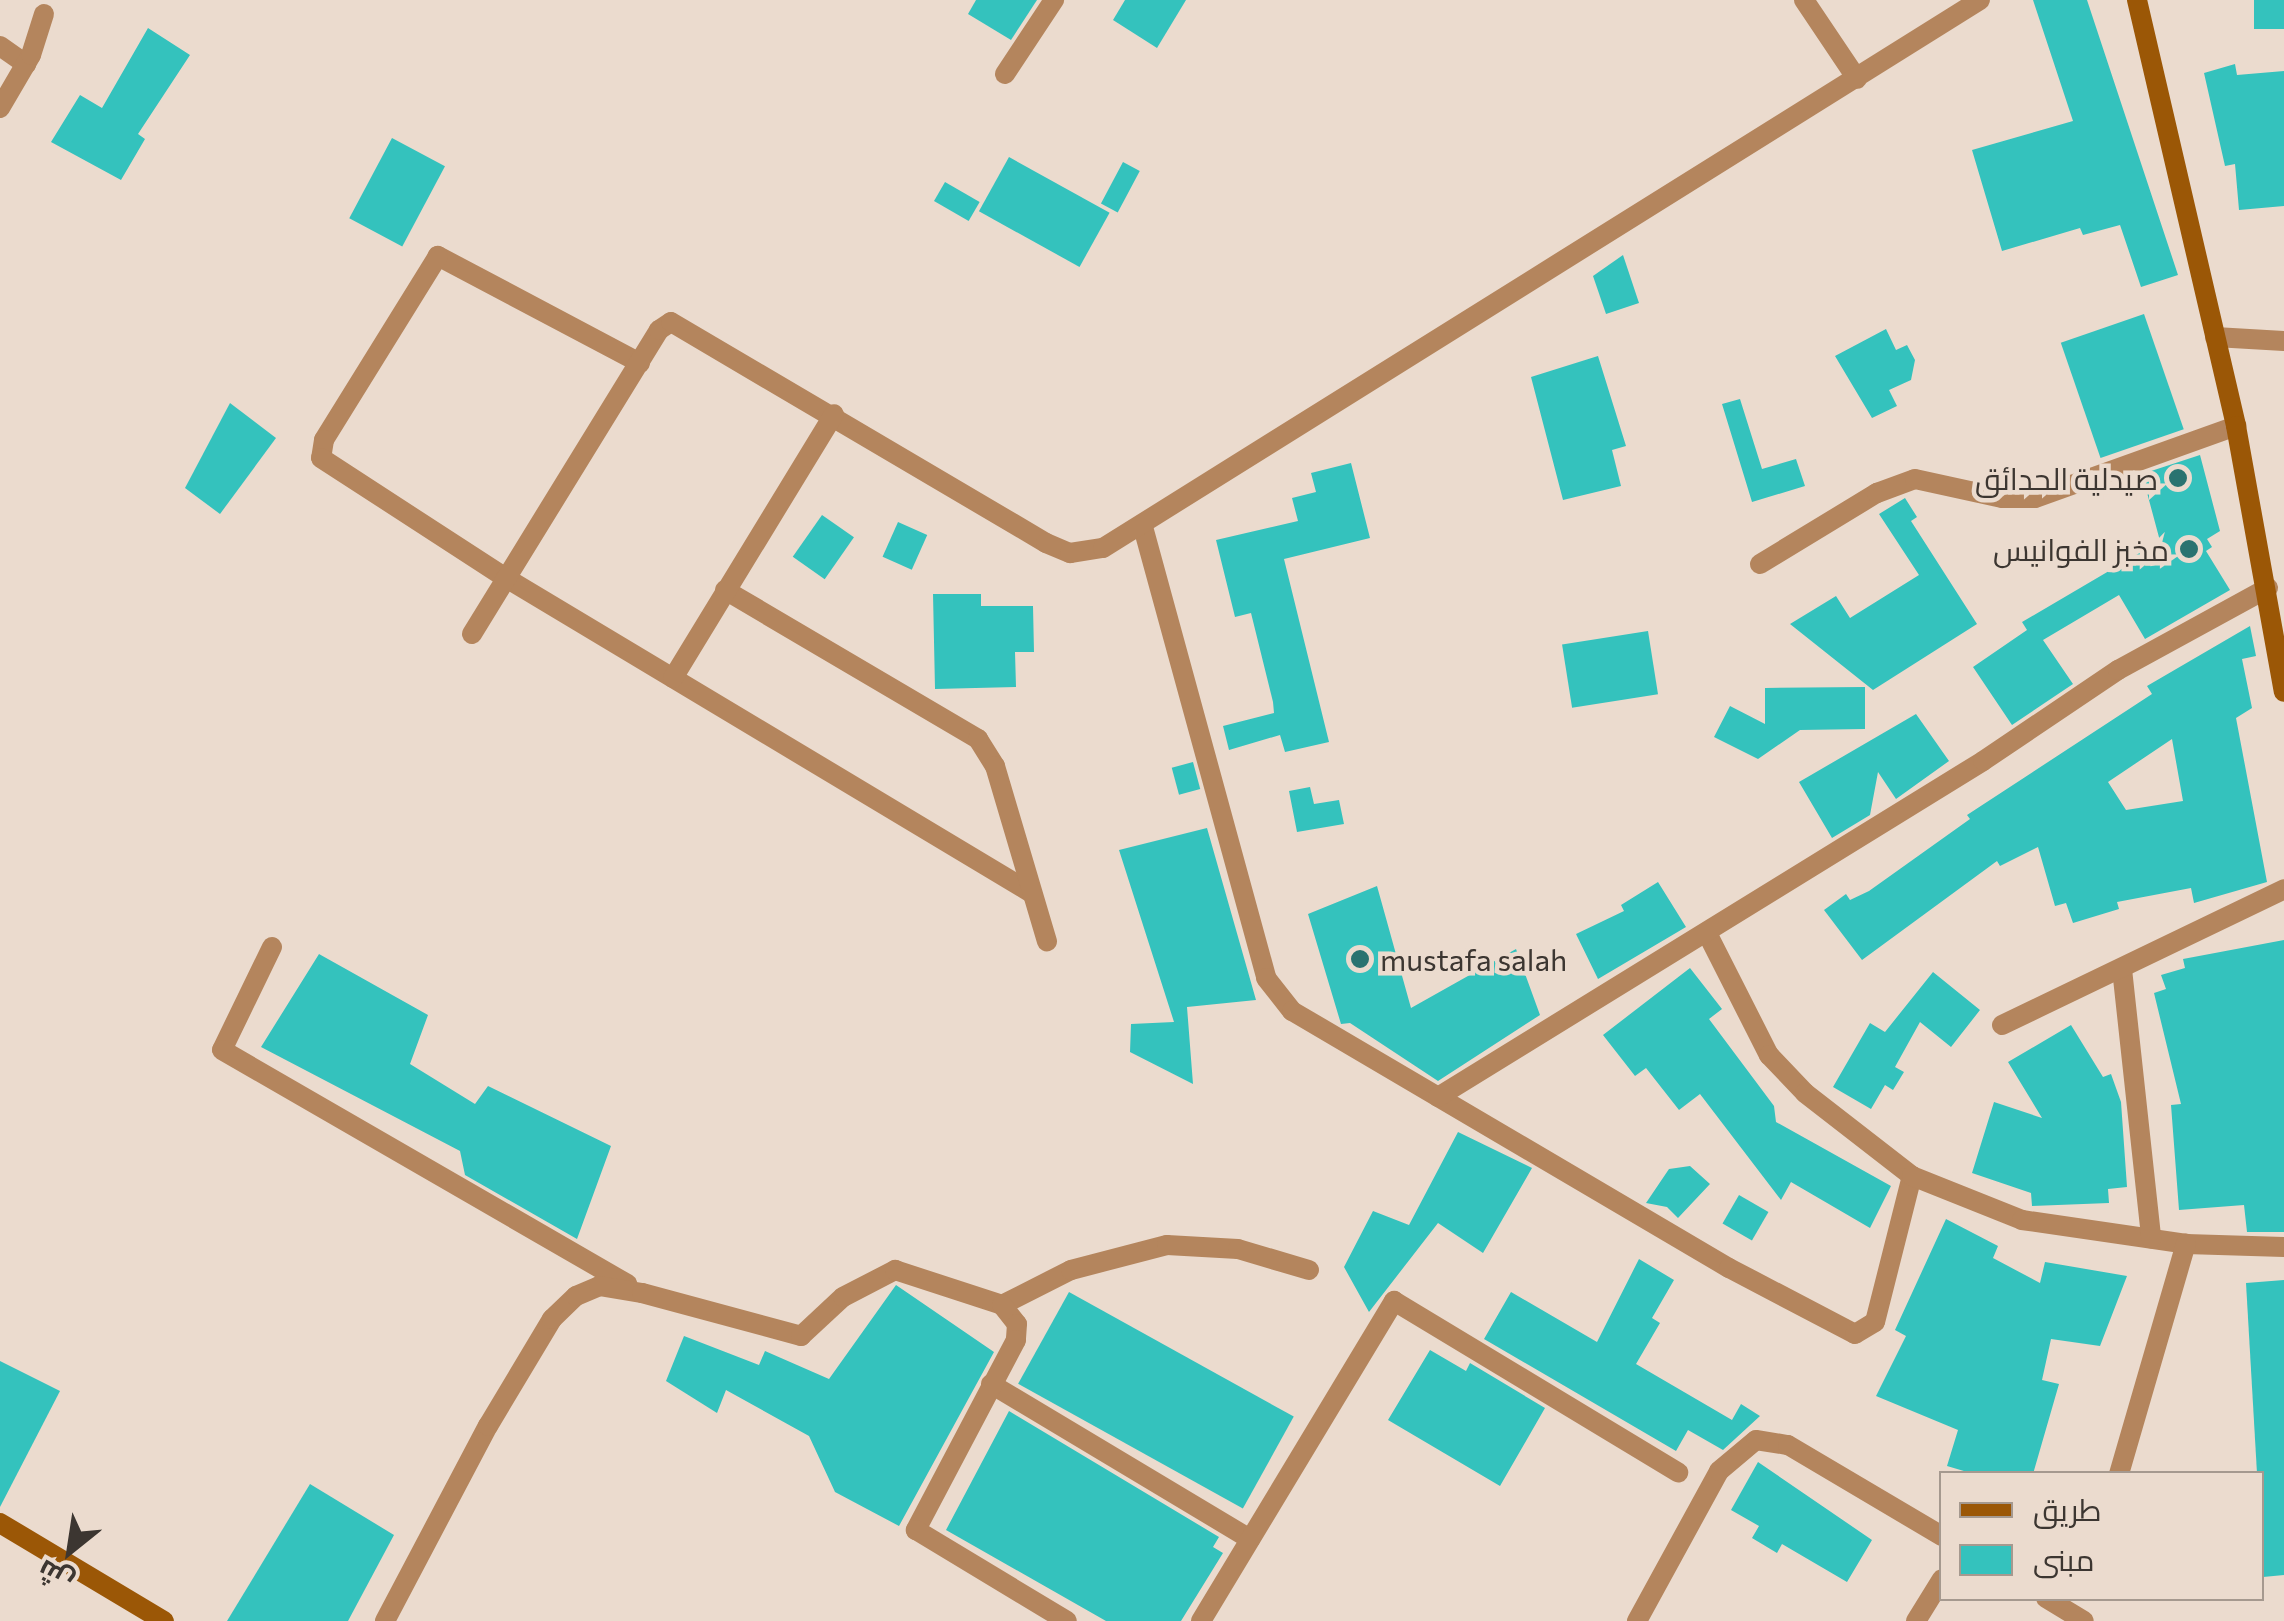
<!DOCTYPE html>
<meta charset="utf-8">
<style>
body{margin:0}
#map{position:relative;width:2284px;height:1621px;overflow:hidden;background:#ebdbce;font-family:Commissioner,Cairo,sans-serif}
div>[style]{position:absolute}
.building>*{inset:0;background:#34c2bd;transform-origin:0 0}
.street>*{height:20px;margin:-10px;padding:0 10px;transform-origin:10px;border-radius:10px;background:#b4855d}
.secondary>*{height:20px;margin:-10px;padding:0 10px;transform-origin:10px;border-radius:10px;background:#9b5706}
.dots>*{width:28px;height:28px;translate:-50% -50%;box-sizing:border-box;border:5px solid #ebdbce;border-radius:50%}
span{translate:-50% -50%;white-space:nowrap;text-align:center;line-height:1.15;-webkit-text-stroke:9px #ebdbce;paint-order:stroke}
.poi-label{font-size:30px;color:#3c3631}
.right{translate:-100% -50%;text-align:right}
.left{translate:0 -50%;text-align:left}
.legend{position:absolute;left:1939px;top:1471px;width:325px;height:130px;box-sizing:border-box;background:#ebdbce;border:2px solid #a5998f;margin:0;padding:12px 18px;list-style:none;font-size:30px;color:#3c3631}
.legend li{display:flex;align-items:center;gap:20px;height:50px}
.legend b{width:50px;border:2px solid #a5998f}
.north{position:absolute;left:20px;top:1501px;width:100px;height:100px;-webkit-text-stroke:8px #ebdbce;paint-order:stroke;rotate:210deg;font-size:28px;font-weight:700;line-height:40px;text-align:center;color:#3c3631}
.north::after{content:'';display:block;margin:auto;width:35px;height:45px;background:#3c3631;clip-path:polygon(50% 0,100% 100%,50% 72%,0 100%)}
</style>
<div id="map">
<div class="building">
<i style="clip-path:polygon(976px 0,1037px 0,1011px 40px,968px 14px)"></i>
<i style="clip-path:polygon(1125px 0,1186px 0,1157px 48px,1113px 20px)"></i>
<i style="clip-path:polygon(2033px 0,2087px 0,2178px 275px,2141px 287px,2120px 225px,2083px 235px,2080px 228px,2002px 251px,1972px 150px,2073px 121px)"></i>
<i style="left:2254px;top:0;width:30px;height:29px"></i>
<i style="clip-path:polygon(148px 28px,190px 55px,138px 134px,145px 139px,121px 180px,51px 142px,80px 95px,102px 108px)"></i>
<i style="clip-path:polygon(2235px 64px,2237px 75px,2284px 71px,2284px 206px,2239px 210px,2235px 164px,2225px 166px,2204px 73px)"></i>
<i style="left:392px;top:138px;width:60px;height:91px;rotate:28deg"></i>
<i style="left:1009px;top:157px;width:115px;height:62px;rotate:29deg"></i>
<i style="left:1123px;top:162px;width:19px;height:47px;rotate:28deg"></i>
<i style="left:945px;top:182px;width:40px;height:22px;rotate:30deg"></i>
<i style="clip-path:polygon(1623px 255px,1639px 303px,1606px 314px,1593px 276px)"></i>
<i style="left:2144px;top:314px;width:122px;height:88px;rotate:71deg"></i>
<i style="clip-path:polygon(1886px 329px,1896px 350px,1907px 345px,1915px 360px,1911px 380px,1889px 390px,1897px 406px,1872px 418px,1835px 356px)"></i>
<i style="clip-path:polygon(1598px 356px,1626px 446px,1612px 450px,1621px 486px,1563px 500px,1531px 377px)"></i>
<i style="clip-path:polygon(1740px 399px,1762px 469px,1796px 459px,1805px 486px,1752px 502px,1722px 404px)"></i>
<i style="clip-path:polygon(230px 403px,276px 438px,220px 514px,185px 488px)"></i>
<i style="clip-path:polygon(2200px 455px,2220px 531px,2207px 539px,2212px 547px,2206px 551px,2230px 590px,2145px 639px,2119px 595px,2043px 640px,2073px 684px,2012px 725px,1973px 667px,2027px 630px,2022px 622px,2160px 541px,2142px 474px)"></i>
<i style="clip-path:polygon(1351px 463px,1370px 538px,1284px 559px,1329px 742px,1285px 752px,1280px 735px,1229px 750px,1223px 726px,1274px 713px,1273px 702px,1251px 613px,1235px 617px,1216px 540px,1298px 521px,1292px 498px,1316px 492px,1311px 473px)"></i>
<i style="clip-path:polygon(1905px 498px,1917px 517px,1911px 521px,1977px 624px,1873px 690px,1790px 624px,1836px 596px,1850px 618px,1919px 575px,1879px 514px)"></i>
<i style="left:822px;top:515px;width:39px;height:51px;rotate:35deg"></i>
<i style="left:898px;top:522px;width:32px;height:38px;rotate:24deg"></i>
<i style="clip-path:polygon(933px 594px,981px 594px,981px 606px,1033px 606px,1034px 652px,1015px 652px,1016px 687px,935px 689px)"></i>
<i style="clip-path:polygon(evenodd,2250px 626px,2256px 656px,2242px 659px,2252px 708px,2236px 718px,2267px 882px,2194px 903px,2191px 888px,2117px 902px,2119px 909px,2073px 923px,2066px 903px,2055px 906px,2038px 847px,2000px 866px,1997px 861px,1862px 960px,1824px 910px,1846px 894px,1850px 900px,1869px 891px,1970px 819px,1967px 815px,2152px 694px,2147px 686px,2250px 626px,2172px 739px,2183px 801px,2126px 810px,2108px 782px,2172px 739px)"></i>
<i style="left:1648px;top:631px;width:64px;height:87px;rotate:81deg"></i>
<i style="clip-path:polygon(1865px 687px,1865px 729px,1800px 730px,1758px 759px,1714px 737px,1730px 706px,1765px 724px,1765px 688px)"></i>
<i style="clip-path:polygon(1916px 714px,1949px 761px,1896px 799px,1878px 772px,1870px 815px,1832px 838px,1799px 782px)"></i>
<i style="left:1193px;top:762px;width:28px;height:22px;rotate:75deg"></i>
<i style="clip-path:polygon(1310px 787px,1314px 804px,1339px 800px,1344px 824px,1297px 832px,1289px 791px)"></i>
<i style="clip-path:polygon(1207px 828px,1256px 1000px,1187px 1007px,1193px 1084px,1130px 1052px,1131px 1024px,1174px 1022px,1119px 850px)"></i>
<i style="clip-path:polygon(1658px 882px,1686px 927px,1598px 979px,1576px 934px,1624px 911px,1621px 905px)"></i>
<i style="clip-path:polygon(1377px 886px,1411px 1008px,1516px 949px,1540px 1015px,1438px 1081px,1350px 1023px,1341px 1024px,1308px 914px)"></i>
<i style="clip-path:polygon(2284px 940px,2284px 1232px,2247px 1232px,2244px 1205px,2179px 1210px,2171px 1105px,2181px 1104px,2154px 993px,2166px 989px,2161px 975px,2185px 968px,2183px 959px)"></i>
<i style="clip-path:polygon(319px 954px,428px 1015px,410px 1064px,475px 1104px,488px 1086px,611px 1146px,577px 1239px,465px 1175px,460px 1151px,261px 1047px)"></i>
<i style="clip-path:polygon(1690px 968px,1722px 1009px,1709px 1019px,1774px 1106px,1776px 1122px,1891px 1186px,1870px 1228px,1791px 1182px,1781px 1200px,1700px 1094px,1679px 1110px,1646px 1068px,1635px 1076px,1603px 1035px)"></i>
<i style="clip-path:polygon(1933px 972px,1980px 1010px,1951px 1047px,1920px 1022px,1895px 1067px,1904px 1072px,1893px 1090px,1885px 1085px,1871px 1109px,1833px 1087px,1870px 1023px,1885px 1032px)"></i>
<i style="clip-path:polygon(2071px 1025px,2103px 1077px,2111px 1074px,2121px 1102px,2127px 1187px,2108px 1189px,2109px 1203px,2032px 1206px,2031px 1193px,1972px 1173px,1994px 1102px,2042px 1118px,2008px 1062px)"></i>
<i style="clip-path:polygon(1458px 1132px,1532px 1168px,1483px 1253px,1438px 1223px,1369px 1312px,1344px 1267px,1373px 1211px,1409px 1225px)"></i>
<i style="clip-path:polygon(1690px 1166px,1710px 1184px,1678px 1218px,1667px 1207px,1646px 1203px,1669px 1169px)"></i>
<i style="left:1739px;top:1195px;width:34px;height:33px;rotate:30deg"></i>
<i style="clip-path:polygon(1946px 1219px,1998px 1246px,1993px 1258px,2040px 1283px,2045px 1262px,2127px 1276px,2100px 1346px,2051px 1339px,2042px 1380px,2059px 1384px,2033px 1474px,1974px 1474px,1947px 1466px,1958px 1430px,1876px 1396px,1906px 1336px,1895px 1330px)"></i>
<i style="clip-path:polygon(1639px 1259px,1674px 1280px,1652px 1318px,1660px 1323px,1636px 1364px,1732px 1420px,1741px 1404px,1760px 1416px,1723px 1450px,1688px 1430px,1676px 1451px,1484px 1339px,1511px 1292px,1597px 1342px)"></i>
<i style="clip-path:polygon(2284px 1280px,2284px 1575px,2263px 1577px,2246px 1283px)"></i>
<i style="clip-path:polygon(896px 1285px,994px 1352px,899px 1526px,835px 1492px,809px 1436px,726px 1390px,717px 1413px,666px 1381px,684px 1336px,759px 1365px,765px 1351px,829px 1379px)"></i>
<i style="left:1069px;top:1292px;width:257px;height:105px;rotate:29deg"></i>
<i style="clip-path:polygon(1430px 1350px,1466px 1371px,1470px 1363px,1545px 1408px,1500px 1486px,1388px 1420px)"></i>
<i style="clip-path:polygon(0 1361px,60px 1391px,0 1507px)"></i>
<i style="clip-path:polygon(1009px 1411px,1219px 1537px,1213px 1547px,1223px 1553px,1181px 1621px,1106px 1621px,946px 1530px)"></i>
<i style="clip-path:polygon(1758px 1462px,1872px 1540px,1847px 1582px,1782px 1544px,1777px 1553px,1752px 1538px,1759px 1526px,1731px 1510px)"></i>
<i style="clip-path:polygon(310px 1484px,394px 1535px,348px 1621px,227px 1621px)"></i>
</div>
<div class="street">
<i style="left:1804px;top:0;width:95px;rotate:56.1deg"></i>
<i style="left:0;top:46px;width:32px;rotate:35deg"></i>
<i style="left:1005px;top:74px;width:89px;rotate:-56.5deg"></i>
<i style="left:0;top:108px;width:61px;rotate:-59.7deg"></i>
<i style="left:31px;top:55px;width:43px;rotate:-72.4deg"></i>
<i style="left:2215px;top:337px;width:69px;rotate:3.3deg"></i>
<i style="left:640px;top:363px;width:229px;rotate:-152.1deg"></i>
<i style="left:438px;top:256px;width:216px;rotate:121.8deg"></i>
<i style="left:324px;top:440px;width:18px;rotate:99deg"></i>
<i style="left:321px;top:458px;width:221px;rotate:33deg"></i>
<i style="left:506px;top:578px;width:611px;rotate:30.93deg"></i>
<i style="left:1143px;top:527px;width:467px;rotate:74.7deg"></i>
<i style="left:1266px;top:978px;width:42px;rotate:51.8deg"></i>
<i style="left:1292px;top:1011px;width:507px;rotate:30.46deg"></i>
<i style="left:1729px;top:1268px;width:142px;rotate:27.6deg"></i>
<i style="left:1855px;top:1334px;width:23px;rotate:-31deg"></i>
<i style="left:1875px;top:1322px;width:151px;rotate:-75.8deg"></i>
<i style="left:1760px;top:564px;width:137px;rotate:-31.3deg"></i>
<i style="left:1877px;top:493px;width:40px;rotate:-20.2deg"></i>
<i style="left:1915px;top:479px;width:89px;rotate:12.3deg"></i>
<i style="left:2002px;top:498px;width:33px"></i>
<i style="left:2035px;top:498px;width:214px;rotate:-19.7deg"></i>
<i style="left:725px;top:590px;width:294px;rotate:30.5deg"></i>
<i style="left:978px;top:739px;width:32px;rotate:58deg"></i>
<i style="left:995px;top:766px;width:183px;rotate:73.5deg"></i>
<i style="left:472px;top:634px;width:357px;rotate:-58.4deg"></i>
<i style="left:659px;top:330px;width:14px;rotate:-34deg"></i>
<i style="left:671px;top:322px;width:435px;rotate:30.5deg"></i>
<i style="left:1046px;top:543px;width:26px;rotate:23deg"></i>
<i style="left:1070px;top:553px;width:33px;rotate:-9deg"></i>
<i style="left:1103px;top:548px;width:1034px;rotate:-32deg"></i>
<i style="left:673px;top:678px;width:309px;rotate:-58.6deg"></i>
<i style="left:1707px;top:933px;width:137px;rotate:63.1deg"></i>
<i style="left:1769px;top:1055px;width:52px;rotate:46.5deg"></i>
<i style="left:1805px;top:1093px;width:135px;rotate:37.8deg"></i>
<i style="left:1912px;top:1176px;width:118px;rotate:21.8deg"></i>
<i style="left:2022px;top:1220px;width:166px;rotate:8.3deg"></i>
<i style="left:2186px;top:1244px;width:98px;rotate:1.8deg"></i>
<i style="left:272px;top:947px;width:114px;rotate:115.9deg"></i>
<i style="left:222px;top:1050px;width:468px;rotate:30deg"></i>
<i style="left:2122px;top:969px;width:271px;rotate:83.8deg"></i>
<i style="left:2002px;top:1025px;width:313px;rotate:-25.7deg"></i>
<i style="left:1438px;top:1097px;width:640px;rotate:-31.65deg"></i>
<i style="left:1983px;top:761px;width:163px;rotate:-34deg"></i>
<i style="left:2118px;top:670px;width:171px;rotate:-28.7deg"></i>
<i style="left:1002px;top:1305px;width:77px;rotate:-26.9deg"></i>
<i style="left:1071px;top:1270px;width:99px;rotate:-14.6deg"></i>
<i style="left:1167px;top:1245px;width:71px;rotate:3.2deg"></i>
<i style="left:1238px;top:1249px;width:74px;rotate:16.5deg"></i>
<i style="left:991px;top:1384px;width:302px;rotate:30.9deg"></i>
<i style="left:2119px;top:1474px;width:240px;rotate:-73.8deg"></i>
<i style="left:2046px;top:1598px;width:44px;rotate:31.2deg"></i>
<i style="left:385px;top:1621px;width:221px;rotate:-62.2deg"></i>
<i style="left:488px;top:1426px;width:125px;rotate:-59.1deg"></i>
<i style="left:552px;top:1319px;width:33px;rotate:-44deg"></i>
<i style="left:576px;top:1296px;width:25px;rotate:-23deg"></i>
<i style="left:599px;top:1286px;width:44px;rotate:9.2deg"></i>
<i style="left:642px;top:1293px;width:165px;rotate:15.1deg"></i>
<i style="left:801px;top:1336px;width:57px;rotate:-42.9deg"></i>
<i style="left:843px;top:1297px;width:59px;rotate:-27.4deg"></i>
<i style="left:895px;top:1270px;width:113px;rotate:18.1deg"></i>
<i style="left:1002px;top:1305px;width:24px;rotate:52deg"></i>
<i style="left:1017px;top:1324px;width:16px;rotate:94deg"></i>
<i style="left:1016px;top:1340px;width:215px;rotate:117.8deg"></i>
<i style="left:916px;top:1530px;width:176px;rotate:31.1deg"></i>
<i style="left:1201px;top:1621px;width:374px;rotate:-58.9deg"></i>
<i style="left:1394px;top:1301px;width:332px;rotate:31.1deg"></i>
<i style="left:1637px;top:1621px;width:171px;rotate:-61.3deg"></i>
<i style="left:1719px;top:1471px;width:48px;rotate:-40deg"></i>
<i style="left:1756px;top:1440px;width:32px;rotate:9deg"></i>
<i style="left:1788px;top:1445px;width:179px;rotate:30.6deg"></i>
<i style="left:1916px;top:1621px;width:49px;rotate:-58.2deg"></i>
</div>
<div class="secondary">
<i style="left:2137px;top:0;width:437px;rotate:76.9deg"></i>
<i style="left:2236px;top:426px;width:270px;rotate:79.8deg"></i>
<i style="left:0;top:1523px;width:191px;rotate:30.9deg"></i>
</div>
<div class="dots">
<i style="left:2178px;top:478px;background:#2a7370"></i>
<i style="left:2189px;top:549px;background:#2a7370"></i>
<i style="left:1360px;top:959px;background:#2a7370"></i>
</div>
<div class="poi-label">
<span class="right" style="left:2158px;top:478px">صيدلية الحدائق</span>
<span class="right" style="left:2169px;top:549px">مخبز الفوانيس</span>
<span class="left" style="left:1380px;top:959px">mustafa salah</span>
</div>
<ul class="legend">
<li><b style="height:12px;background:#9b5706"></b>طريق</li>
<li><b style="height:28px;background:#34c2bd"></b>مبنى</li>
</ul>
<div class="north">ش</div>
</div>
